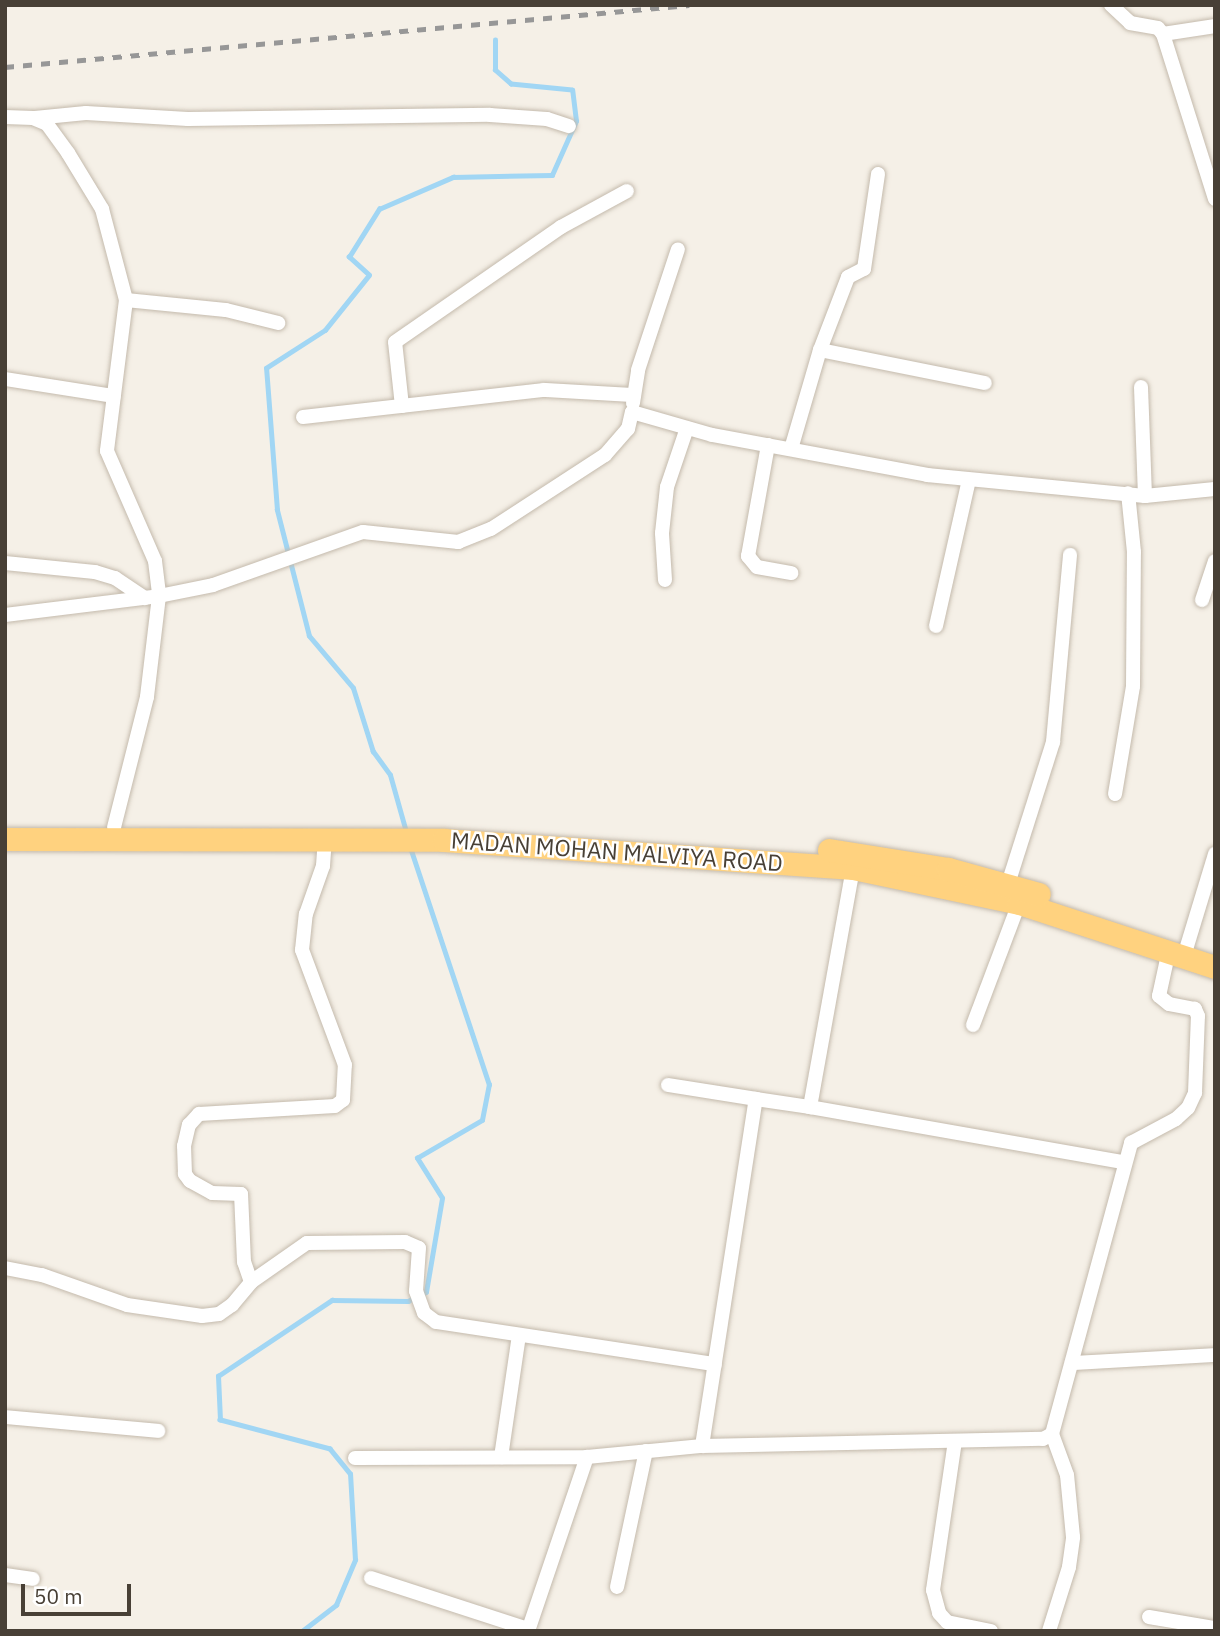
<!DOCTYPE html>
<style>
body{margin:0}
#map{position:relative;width:1220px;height:1636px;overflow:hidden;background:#f5f0e7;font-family:"IBM Plex Sans",sans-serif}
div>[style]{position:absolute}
.stream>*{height:4.5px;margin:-2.25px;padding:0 2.25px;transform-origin:2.25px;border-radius:2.25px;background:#a1d6f4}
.roads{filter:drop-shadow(0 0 2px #c4baac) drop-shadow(0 0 2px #c4baac)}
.minor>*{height:14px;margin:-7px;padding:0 7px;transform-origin:7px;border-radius:7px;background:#fff}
.trunk>*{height:23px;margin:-11.5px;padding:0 11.5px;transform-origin:11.5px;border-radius:11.5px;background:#ffd27f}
.rail>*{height:4.5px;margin-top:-2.25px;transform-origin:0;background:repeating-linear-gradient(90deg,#979797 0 9px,transparent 0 18px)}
span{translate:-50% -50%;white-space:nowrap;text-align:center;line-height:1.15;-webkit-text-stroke:5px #fff;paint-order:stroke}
.street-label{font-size:23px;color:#484036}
.frame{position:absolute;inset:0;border:7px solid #484036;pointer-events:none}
.scale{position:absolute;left:21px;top:1584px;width:110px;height:32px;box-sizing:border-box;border:4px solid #484036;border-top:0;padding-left:9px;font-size:21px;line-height:24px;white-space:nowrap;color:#484036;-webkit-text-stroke:5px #fff;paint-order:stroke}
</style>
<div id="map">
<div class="stream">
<i style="left:406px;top:832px;width:59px;rotate:-105.7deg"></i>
<i style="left:390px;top:775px;width:29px;rotate:-126deg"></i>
<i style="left:373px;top:752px;width:67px;rotate:-107.4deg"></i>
<i style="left:353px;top:688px;width:68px;rotate:-130.2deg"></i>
<i style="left:309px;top:636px;width:130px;rotate:-104.3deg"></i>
<i style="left:277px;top:510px;width:142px;rotate:-94.4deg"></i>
<i style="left:266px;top:368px;width:70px;rotate:-32.8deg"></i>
<i style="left:325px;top:330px;width:70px;rotate:-51.3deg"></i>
<i style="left:369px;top:275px;width:27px;rotate:-138deg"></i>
<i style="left:349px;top:257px;width:57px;rotate:-58deg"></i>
<i style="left:379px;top:209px;width:81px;rotate:-23.4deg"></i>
<i style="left:453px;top:177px;width:99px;rotate:-1.2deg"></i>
<i style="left:552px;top:175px;width:59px;rotate:-66deg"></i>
<i style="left:576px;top:121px;width:31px;rotate:-97deg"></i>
<i style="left:572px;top:90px;width:61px;rotate:-174.4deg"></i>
<i style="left:511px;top:84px;width:21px;rotate:-139deg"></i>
<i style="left:495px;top:70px;width:30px;rotate:-90deg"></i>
<i style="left:302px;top:1631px;width:43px;rotate:-37.4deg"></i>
<i style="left:336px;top:1605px;width:49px;rotate:-67.1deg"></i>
<i style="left:355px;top:1560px;width:86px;rotate:-93.3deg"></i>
<i style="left:350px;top:1474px;width:32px;rotate:-129deg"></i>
<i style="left:330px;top:1449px;width:114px;rotate:-165.2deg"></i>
<i style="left:220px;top:1420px;width:44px;rotate:-92.6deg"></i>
<i style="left:218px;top:1376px;width:137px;rotate:-33.7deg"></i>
<i style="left:332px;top:1300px;width:76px;rotate:0.8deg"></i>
<i style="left:408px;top:1301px;width:20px;rotate:-27deg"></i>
<i style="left:426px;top:1292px;width:95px;rotate:-80.3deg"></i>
<i style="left:442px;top:1198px;width:47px;rotate:-122deg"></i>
<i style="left:417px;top:1158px;width:75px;rotate:-30.3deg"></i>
<i style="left:482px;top:1120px;width:36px;rotate:-79deg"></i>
<i style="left:489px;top:1085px;width:251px;rotate:-108.4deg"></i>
</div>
<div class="roads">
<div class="minor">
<i style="left:1111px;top:5px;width:26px;rotate:43deg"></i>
<i style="left:1130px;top:23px;width:28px;rotate:10deg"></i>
<i style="left:1158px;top:28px;width:8px;rotate:50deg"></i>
<i style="left:1163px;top:34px;width:173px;rotate:72.5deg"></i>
<i style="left:1163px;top:34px;width:53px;rotate:-8.7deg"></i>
<i style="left:5px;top:117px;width:28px;rotate:2deg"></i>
<i style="left:33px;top:118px;width:15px;rotate:23deg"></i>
<i style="left:47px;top:124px;width:36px;rotate:54deg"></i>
<i style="left:68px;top:153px;width:66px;rotate:58.7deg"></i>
<i style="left:102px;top:209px;width:94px;rotate:75.2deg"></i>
<i style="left:126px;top:300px;width:152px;rotate:97.2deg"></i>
<i style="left:107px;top:451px;width:120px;rotate:66.4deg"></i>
<i style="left:155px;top:561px;width:35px;rotate:83deg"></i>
<i style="left:159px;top:596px;width:102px;rotate:96.8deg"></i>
<i style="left:147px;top:697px;width:134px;rotate:104.2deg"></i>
<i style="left:35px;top:118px;width:51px;rotate:-5.6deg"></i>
<i style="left:86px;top:113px;width:102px;rotate:3.4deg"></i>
<i style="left:188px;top:119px;width:302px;rotate:-0.8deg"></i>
<i style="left:490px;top:115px;width:57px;rotate:4deg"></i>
<i style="left:547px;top:119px;width:23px;rotate:18deg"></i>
<i style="left:126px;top:300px;width:100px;rotate:5.7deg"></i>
<i style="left:226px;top:310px;width:54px;rotate:14deg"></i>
<i style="left:820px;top:350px;width:168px;rotate:11.3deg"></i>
<i style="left:5px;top:379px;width:110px;rotate:8.9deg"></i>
<i style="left:1141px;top:387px;width:109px;rotate:87.9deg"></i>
<i style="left:633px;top:403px;width:33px;rotate:-81deg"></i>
<i style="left:638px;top:370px;width:127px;rotate:-71.7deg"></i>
<i style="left:402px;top:406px;width:64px;rotate:-96.2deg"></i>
<i style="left:395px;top:342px;width:202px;rotate:-34.7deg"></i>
<i style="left:561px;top:227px;width:75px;rotate:-28.6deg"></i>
<i style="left:303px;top:417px;width:243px;rotate:-6.4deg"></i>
<i style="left:544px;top:390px;width:90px;rotate:3.2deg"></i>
<i style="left:768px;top:445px;width:113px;rotate:100.2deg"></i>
<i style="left:748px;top:556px;width:14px;rotate:51deg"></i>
<i style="left:757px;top:567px;width:35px;rotate:10deg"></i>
<i style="left:791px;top:449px;width:103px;rotate:-73.7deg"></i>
<i style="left:820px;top:350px;width:78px;rotate:-69deg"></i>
<i style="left:848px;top:277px;width:18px;rotate:-27deg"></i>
<i style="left:864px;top:269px;width:96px;rotate:-81.6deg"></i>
<i style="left:5px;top:563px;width:90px;rotate:5.7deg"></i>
<i style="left:95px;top:572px;width:21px;rotate:17deg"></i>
<i style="left:115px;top:578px;width:36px;rotate:34deg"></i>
<i style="left:665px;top:580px;width:47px;rotate:-93.7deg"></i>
<i style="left:662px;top:533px;width:46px;rotate:-83.8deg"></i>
<i style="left:667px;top:487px;width:62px;rotate:-71.3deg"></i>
<i style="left:1202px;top:600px;width:41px;rotate:-71.6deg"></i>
<i style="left:5px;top:615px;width:155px;rotate:-7deg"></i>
<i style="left:159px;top:596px;width:55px;rotate:-11.5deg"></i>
<i style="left:213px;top:585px;width:159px;rotate:-19.5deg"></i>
<i style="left:363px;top:532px;width:96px;rotate:6deg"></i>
<i style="left:458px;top:542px;width:35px;rotate:-22deg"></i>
<i style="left:491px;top:529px;width:136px;rotate:-33deg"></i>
<i style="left:605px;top:455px;width:35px;rotate:-49deg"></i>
<i style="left:628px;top:429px;width:17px;rotate:-77deg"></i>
<i style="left:632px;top:412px;width:83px;rotate:16deg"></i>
<i style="left:712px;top:435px;width:219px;rotate:10.5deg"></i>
<i style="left:927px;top:475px;width:219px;rotate:5.5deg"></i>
<i style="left:1145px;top:496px;width:70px;rotate:-5.7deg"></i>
<i style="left:936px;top:626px;width:150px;rotate:-77.3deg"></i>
<i style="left:1115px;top:794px;width:109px;rotate:-80.5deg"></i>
<i style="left:1133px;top:686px;width:134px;rotate:-89.6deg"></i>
<i style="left:1134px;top:552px;width:59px;rotate:-95.8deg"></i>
<i style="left:1008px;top:884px;width:149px;rotate:-72.4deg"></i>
<i style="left:1053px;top:742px;width:188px;rotate:-84.8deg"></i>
<i style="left:1184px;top:956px;width:107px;rotate:-73.1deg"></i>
<i style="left:973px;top:1025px;width:130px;rotate:-69.3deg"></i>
<i style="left:668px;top:1085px;width:89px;rotate:9deg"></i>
<i style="left:810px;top:1107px;width:318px;rotate:10deg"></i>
<i style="left:5px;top:1268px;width:38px;rotate:11deg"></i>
<i style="left:42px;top:1275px;width:90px;rotate:19.4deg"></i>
<i style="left:127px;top:1305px;width:76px;rotate:8.3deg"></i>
<i style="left:202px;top:1316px;width:17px;rotate:-7deg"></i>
<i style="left:219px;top:1314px;width:16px;rotate:-35deg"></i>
<i style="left:232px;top:1305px;width:30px;rotate:-50deg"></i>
<i style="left:251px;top:1282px;width:68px;rotate:-34.9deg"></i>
<i style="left:307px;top:1243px;width:98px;rotate:-0.6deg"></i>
<i style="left:405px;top:1242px;width:15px;rotate:23deg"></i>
<i style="left:419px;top:1248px;width:43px;rotate:94deg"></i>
<i style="left:416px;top:1291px;width:23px;rotate:70deg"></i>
<i style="left:424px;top:1313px;width:15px;rotate:37deg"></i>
<i style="left:436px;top:1322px;width:282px;rotate:8.6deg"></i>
<i style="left:251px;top:1282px;width:21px;rotate:-109deg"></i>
<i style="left:244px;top:1262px;width:68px;rotate:-92.5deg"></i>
<i style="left:241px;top:1194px;width:29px;rotate:-178deg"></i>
<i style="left:212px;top:1193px;width:25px;rotate:-151deg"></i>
<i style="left:190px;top:1181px;width:9px;rotate:-126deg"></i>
<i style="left:185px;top:1174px;width:28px;rotate:-92deg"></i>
<i style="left:184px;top:1146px;width:22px;rotate:-77deg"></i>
<i style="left:189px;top:1125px;width:15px;rotate:-48deg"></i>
<i style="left:199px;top:1114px;width:136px;rotate:-3.4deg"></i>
<i style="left:335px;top:1106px;width:10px;rotate:-37deg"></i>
<i style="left:343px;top:1100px;width:35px;rotate:-87deg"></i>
<i style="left:345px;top:1065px;width:123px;rotate:-110.5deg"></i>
<i style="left:302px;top:950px;width:36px;rotate:-84deg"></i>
<i style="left:306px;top:914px;width:51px;rotate:-70.5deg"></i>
<i style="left:323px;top:866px;width:27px;rotate:-86deg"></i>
<i style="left:1072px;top:1363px;width:143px;rotate:-3.2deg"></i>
<i style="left:5px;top:1417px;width:154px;rotate:5.2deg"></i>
<i style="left:955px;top:1441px;width:151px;rotate:98.4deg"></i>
<i style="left:933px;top:1590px;width:24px;rotate:75deg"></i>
<i style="left:939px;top:1613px;width:12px;rotate:48deg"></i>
<i style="left:947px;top:1622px;width:45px;rotate:11.6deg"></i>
<i style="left:702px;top:1446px;width:351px;rotate:-81.2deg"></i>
<i style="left:756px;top:1099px;width:55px;rotate:8.4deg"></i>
<i style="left:810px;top:1107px;width:243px;rotate:-79.8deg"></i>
<i style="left:501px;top:1457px;width:123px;rotate:-81.6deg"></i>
<i style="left:355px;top:1458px;width:232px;rotate:-0.2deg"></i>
<i style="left:587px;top:1457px;width:116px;rotate:-5.5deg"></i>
<i style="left:702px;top:1446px;width:341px;rotate:-1.2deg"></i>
<i style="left:1043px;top:1439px;width:10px;rotate:-29deg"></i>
<i style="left:1052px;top:1434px;width:302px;rotate:-74.8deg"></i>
<i style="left:1131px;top:1143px;width:51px;rotate:-28.1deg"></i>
<i style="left:1176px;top:1119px;width:16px;rotate:-43deg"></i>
<i style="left:1188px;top:1108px;width:17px;rotate:-65deg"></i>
<i style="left:1195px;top:1093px;width:77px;rotate:-87.8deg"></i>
<i style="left:1198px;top:1016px;width:8px;rotate:-113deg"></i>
<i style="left:1195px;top:1009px;width:26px;rotate:-169deg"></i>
<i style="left:1169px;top:1004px;width:13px;rotate:-141deg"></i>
<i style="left:1159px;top:996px;width:47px;rotate:-77.7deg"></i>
<i style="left:5px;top:1575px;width:28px;rotate:8deg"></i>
<i style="left:371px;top:1578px;width:165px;rotate:18deg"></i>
<i style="left:617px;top:1587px;width:139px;rotate:-78deg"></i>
<i style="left:1149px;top:1617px;width:67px;rotate:9.5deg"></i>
<i style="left:528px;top:1631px;width:184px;rotate:-71.3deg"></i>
<i style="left:1049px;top:1631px;width:67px;rotate:-72.6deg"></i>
<i style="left:1069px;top:1567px;width:30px;rotate:-82deg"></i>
<i style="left:1073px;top:1537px;width:62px;rotate:-95.5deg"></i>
<i style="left:1067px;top:1475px;width:44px;rotate:-110.1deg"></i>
</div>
<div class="trunk">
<i style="left:5px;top:839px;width:439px;rotate:0.1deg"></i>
<i style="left:444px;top:840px;width:410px;rotate:3.9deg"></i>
<i style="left:853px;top:868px;width:170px;rotate:11.9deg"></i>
<i style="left:1019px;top:903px;width:206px;rotate:18.1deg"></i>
<i style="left:829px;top:850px;width:121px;rotate:9.1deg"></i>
<i style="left:948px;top:869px;width:94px;rotate:15.4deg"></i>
</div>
</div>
<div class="rail">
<i style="left:5px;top:67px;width:687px;rotate:-5.18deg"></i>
</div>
<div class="street-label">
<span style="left:617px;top:851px;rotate:4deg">MADAN MOHAN MALVIYA ROAD</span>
</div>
<div class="frame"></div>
<div class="scale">50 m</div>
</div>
